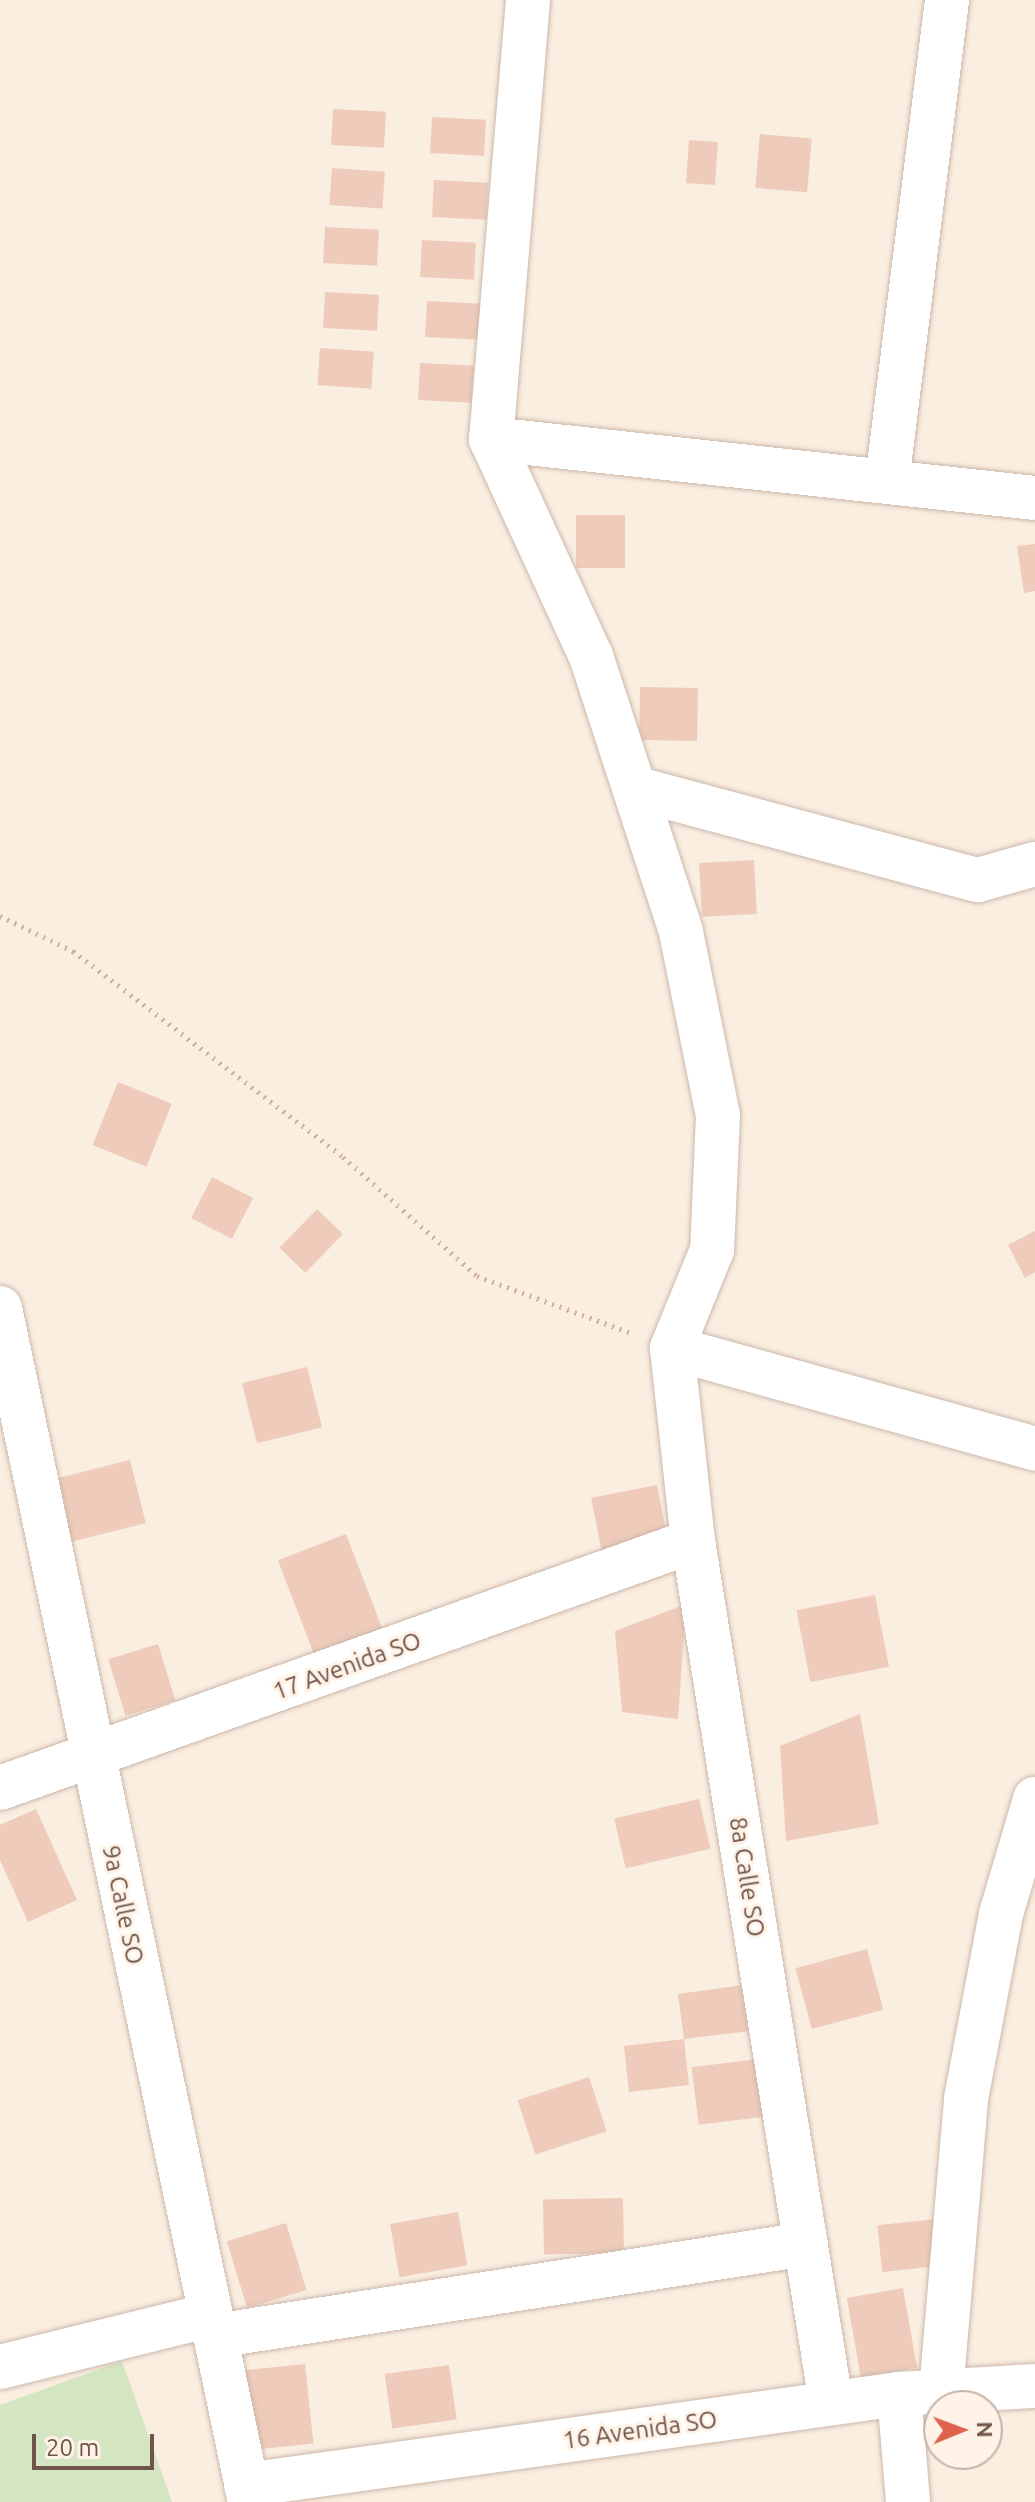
<!DOCTYPE html>
<style>
body{margin:0}
#map{position:relative;width:1035px;height:2502px;overflow:hidden;background:#faeee1;font-family:Ubuntu,sans-serif}
div>[style]{position:absolute}
.green>*{inset:0;background:#d3e6c1}
.building>*{inset:0;background:#eecbba;transform-origin:0 0}
.path>*{height:5px;margin-top:-2.5px;transform-origin:0;background:repeating-linear-gradient(90deg,#d2ae9e 0 2px,transparent 0 8px)}
.roads{filter:drop-shadow(0 0 2px #ccb8ab) drop-shadow(0 0 2px #ccb8ab)}
.street>*{height:44px;margin:-22px;padding:0 22px;transform-origin:22px;border-radius:22px;background:#fff}
span{translate:-50% -50%;white-space:nowrap;text-align:center;line-height:1.15;-webkit-text-stroke:6px #fef3e6;paint-order:stroke}
.street-label{font-size:24px;color:#6f544a}
.north{position:absolute;left:923px;top:2390px;width:80px;height:80px;box-sizing:border-box;background:#fef3e6;border:2px solid #c5b3a8;border-radius:50%;rotate:89deg;font-size:22px;font-weight:700;line-height:32px;text-align:center;color:#6f544a}
.north::after{content:'';display:block;margin:auto;width:28px;height:36px;background:#dd634d;clip-path:polygon(50% 0,100% 100%,50% 72%,0 100%)}
.scale{position:absolute;left:32px;top:2434px;width:122px;height:36px;box-sizing:border-box;border:4px solid #6f544a;border-top:0;padding-left:10px;font-size:24px;line-height:28px;white-space:nowrap;color:#6f544a;-webkit-text-stroke:6px #fef3e6;paint-order:stroke}
</style>
<div id="map">
<div class="green">
<i style="clip-path:polygon(122px 2361px,172px 2502px,0 2502px,0 2405px)"></i>
</div>
<div class="building">
<i style="left:333px;top:109px;width:53px;height:36px;rotate:3deg"></i>
<i style="left:432px;top:117px;width:54px;height:36px;rotate:3deg"></i>
<i style="left:760px;top:134px;width:52px;height:54px;rotate:5deg"></i>
<i style="left:689px;top:140px;width:29px;height:43px;rotate:4deg"></i>
<i style="left:332px;top:168px;width:53px;height:37px;rotate:4deg"></i>
<i style="left:434px;top:180px;width:54px;height:37px;rotate:3deg"></i>
<i style="left:325px;top:227px;width:54px;height:36px;rotate:3deg"></i>
<i style="left:422px;top:240px;width:54px;height:37px;rotate:3deg"></i>
<i style="left:325px;top:292px;width:54px;height:36px;rotate:3deg"></i>
<i style="left:427px;top:301px;width:54px;height:36px;rotate:3deg"></i>
<i style="left:320px;top:348px;width:54px;height:37px;rotate:4deg"></i>
<i style="left:420px;top:363px;width:54px;height:37px;rotate:3deg"></i>
<i style="left:576px;top:515px;width:49px;height:53px"></i>
<i style="clip-path:polygon(1035px 544px,1035px 591px,1024px 593px,1017px 546px)"></i>
<i style="left:640px;top:687px;width:58px;height:53px;rotate:1deg"></i>
<i style="left:754px;top:860px;width:54px;height:55px;rotate:87deg"></i>
<i style="left:118px;top:1082px;width:58px;height:68px;rotate:22deg"></i>
<i style="left:212px;top:1177px;width:46px;height:46px;rotate:27deg"></i>
<i style="left:317px;top:1209px;width:36px;height:54px;rotate:44deg"></i>
<i style="clip-path:polygon(1035px 1231px,1035px 1272px,1025px 1278px,1008px 1245px)"></i>
<i style="left:307px;top:1367px;width:62px;height:67px;rotate:76deg"></i>
<i style="left:130px;top:1460px;width:65px;height:76px;rotate:76deg"></i>
<i style="left:657px;top:1485px;width:62px;height:67px;rotate:79deg"></i>
<i style="left:346px;top:1534px;width:103px;height:73px;rotate:69deg"></i>
<i style="left:875px;top:1595px;width:73px;height:80px;rotate:79deg"></i>
<i style="clip-path:polygon(686px 1604px,678px 1719px,622px 1712px,615px 1631px)"></i>
<i style="left:158px;top:1644px;width:59px;height:52px;rotate:73deg"></i>
<i style="clip-path:polygon(860px 1714px,879px 1824px,786px 1841px,780px 1746px)"></i>
<i style="left:699px;top:1799px;width:51px;height:87px;rotate:77deg"></i>
<i style="clip-path:polygon(36px 1809px,77px 1900px,28px 1922px,0 1860px,0 1825px)"></i>
<i style="left:867px;top:1949px;width:63px;height:74px;rotate:75deg"></i>
<i style="clip-path:polygon(743px 1985px,750px 2031px,684px 2039px,689px 2085px,629px 2092px,624px 2046px,684px 2039px,678px 1994px)"></i>
<i style="left:766px;top:2058px;width:58px;height:75px;rotate:83deg"></i>
<i style="left:589px;top:2077px;width:57px;height:75px;rotate:72deg"></i>
<i style="left:623px;top:2198px;width:55px;height:80px;rotate:89deg"></i>
<i style="left:458px;top:2212px;width:54px;height:69px;rotate:80deg"></i>
<i style="left:936px;top:2219px;width:47px;height:59px;rotate:84deg"></i>
<i style="left:286px;top:2223px;width:70px;height:62px;rotate:73deg"></i>
<i style="left:903px;top:2288px;width:81px;height:57px;rotate:80deg"></i>
<i style="left:305px;top:2364px;width:80px;height:62px;rotate:84deg"></i>
<i style="left:449px;top:2365px;width:55px;height:65px;rotate:82deg"></i>
</div>
<div class="path">
<i style="left:0;top:916px;width:81px;rotate:25.6deg"></i>
<i style="left:73px;top:951px;width:340px;rotate:37.3deg"></i>
<i style="left:343px;top:1157px;width:179px;rotate:41.6deg"></i>
<i style="left:477px;top:1276px;width:167px;rotate:20.3deg"></i>
</div>
<div class="roads">
<div class="street">
<i style="left:528px;top:0;width:441px;rotate:94.8deg"></i>
<i style="left:491px;top:439px;width:239px;rotate:65.3deg"></i>
<i style="left:591px;top:656px;width:290px;rotate:71.9deg"></i>
<i style="left:681px;top:932px;width:187px;rotate:78.6deg"></i>
<i style="left:718px;top:1115px;width:135px;rotate:92.5deg"></i>
<i style="left:712px;top:1250px;width:106px;rotate:112.2deg"></i>
<i style="left:672px;top:1348px;width:194px;rotate:83.8deg"></i>
<i style="left:693px;top:1541px;width:873px;rotate:80.9deg"></i>
<i style="left:491px;top:439px;width:547px;rotate:6.19deg"></i>
<i style="left:887px;top:482px;width:486px;rotate:-82.9deg"></i>
<i style="left:634px;top:788px;width:356px;rotate:15deg"></i>
<i style="left:978px;top:880px;width:59px;rotate:-15.7deg"></i>
<i style="left:0;top:1308px;width:1220px;rotate:78.17deg"></i>
<i style="left:672px;top:1348px;width:377px;rotate:15.5deg"></i>
<i style="left:0;top:1788px;width:736px;rotate:-19.62deg"></i>
<i style="left:215px;top:2336px;width:598px;rotate:-8.85deg"></i>
<i style="left:0;top:2367px;width:216px;rotate:-13.9deg"></i>
<i style="left:941px;top:2392px;width:294px;rotate:-85.1deg"></i>
<i style="left:966px;top:2099px;width:188px;rotate:-79.3deg"></i>
<i style="left:1001px;top:1914px;width:120px;rotate:-73.5deg"></i>
<i style="left:899px;top:2394px;width:108px;rotate:85.2deg"></i>
<i style="left:246px;top:2485px;width:659px;rotate:-7.93deg"></i>
<i style="left:899px;top:2394px;width:136px;rotate:-3.4deg"></i>
</div>
</div>
<div class="street-label">
<span style="left:347px;top:1666px;rotate:-20deg">17 Avenida SO</span>
<span style="left:747px;top:1877px;rotate:81deg">8a Calle SO</span>
<span style="left:123px;top:1905px;rotate:78deg">9a Calle SO</span>
<span style="left:640px;top:2430px;rotate:-8deg">16 Avenida SO</span>
</div>
<div class="north">N</div>
<div class="scale">20 m</div>
</div>
